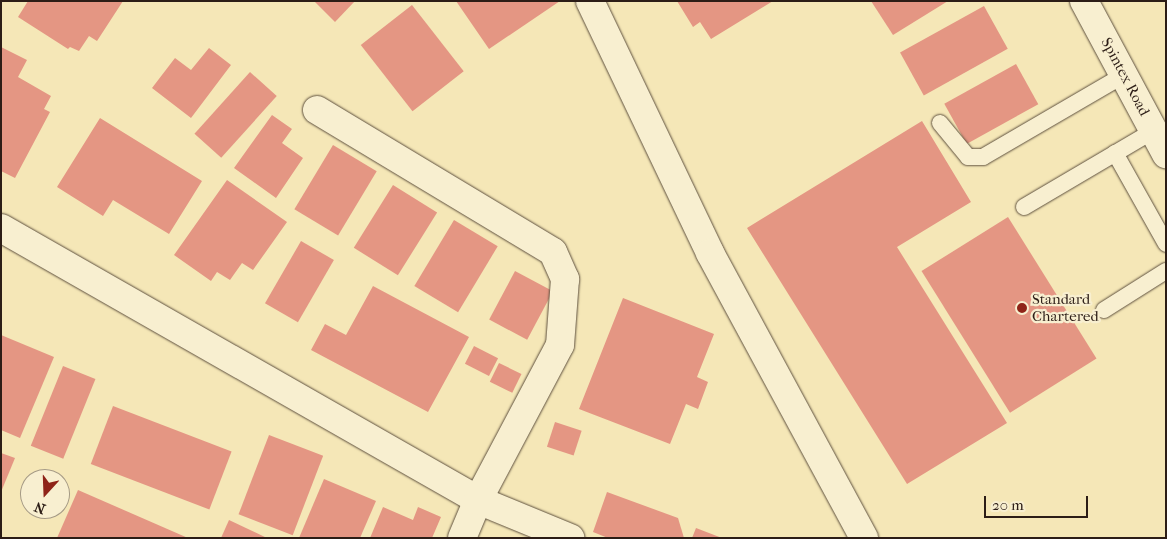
<!DOCTYPE html>
<style>
body{margin:0}
#map{position:relative;width:1167px;height:539px;overflow:hidden;background:#f5e7b7;font-family:"IM FELL French Canon",serif}
div>[style]{position:absolute}
.building>*{inset:0;background:#e49683;transform-origin:0 0}
.roads{filter:drop-shadow(0 0 1px #5e503e) drop-shadow(0 0 1px #5e503e)}
.lane>*{height:16px;margin:-8px;padding:0 8px;transform-origin:8px;border-radius:8px;background:#f8efd0}
.street>*{height:28px;margin:-14px;padding:0 14px;transform-origin:14px;border-radius:14px;background:#f8efd0}
.secondary>*{height:28px;margin:-14px;padding:0 14px;transform-origin:14px;border-radius:14px;background:#f8efd0}
.dots>*{width:14px;height:14px;translate:-50% -50%;box-sizing:border-box;border:2px solid #f8efd0;border-radius:50%}
span{translate:-50% -50%;white-space:nowrap;text-align:center;line-height:1.15;-webkit-text-stroke:4.5px #f8efd0;paint-order:stroke}
.street-label{font-size:15px;color:#2c1d16}
.poi-label{font-size:15px;color:#2c1d16}
.left{translate:0 -50%;text-align:left}
.frame{position:absolute;inset:0;border:2px solid #2c1d16;pointer-events:none}
.north{position:absolute;left:20px;top:469px;width:50px;height:50px;box-sizing:border-box;background:#f8efd0;border:1px solid #a69b86;border-radius:50%;rotate:200deg;font-size:14px;font-weight:700;line-height:20px;text-align:center;color:#2c1d16}
.north::after{content:'';display:block;margin:auto;width:18px;height:22px;background:#8f2418;clip-path:polygon(50% 0,100% 100%,50% 72%,0 100%)}
.scale{position:absolute;left:984px;top:496px;width:104px;height:22px;box-sizing:border-box;border:2px solid #2c1d16;border-top:0;padding-left:6px;font-size:15px;line-height:18px;white-space:nowrap;color:#2c1d16;-webkit-text-stroke:4px #f8efd0;paint-order:stroke}
</style>
<div id="map">
<div class="building">
<i style="clip-path:polygon(28px 1px,123px 1px,97px 41px,89px 36px,79px 51px,70px 47px,68px 49px,18px 17px)"></i>
<i style="clip-path:polygon(314px 1px,355px 1px,335px 22px)"></i>
<i style="clip-path:polygon(456px 1px,560px 1px,489px 49px)"></i>
<i style="clip-path:polygon(677px 1px,773px 1px,711px 39px,700px 22px,693px 27px)"></i>
<i style="clip-path:polygon(871px 1px,948px 1px,893px 35px)"></i>
<i style="left:412px;top:5px;width:84px;height:65px;rotate:52deg"></i>
<i style="left:984px;top:6px;width:49px;height:96px;rotate:61deg"></i>
<i style="clip-path:polygon(1px 47px,27px 60px,18px 77px,51px 96px,44px 109px,50px 112px,15px 178px,1px 171px)"></i>
<i style="clip-path:polygon(209px 48px,231px 65px,191px 118px,152px 88px,175px 58px,191px 70px)"></i>
<i style="left:1016px;top:64px;width:46px;height:82px;rotate:61deg"></i>
<i style="left:250px;top:72px;width:36px;height:83px;rotate:42deg"></i>
<i style="clip-path:polygon(272px 115px,292px 129px,282px 143px,303px 158px,276px 198px,234px 168px)"></i>
<i style="clip-path:polygon(100px 118px,202px 181px,169px 234px,113px 200px,103px 216px,57px 187px)"></i>
<i style="clip-path:polygon(922px 121px,971px 202px,897px 247px,1007px 423px,907px 484px,747px 228px)"></i>
<i style="left:333px;top:145px;width:51px;height:75px;rotate:31deg"></i>
<i style="clip-path:polygon(227px 180px,287px 222px,253px 270px,242px 263px,230px 280px,217px 272px,211px 281px,174px 255px)"></i>
<i style="left:393px;top:185px;width:52px;height:74px;rotate:32deg"></i>
<i style="left:1008px;top:217px;width:167px;height:102px;rotate:58deg"></i>
<i style="left:454px;top:220px;width:51px;height:77px;rotate:31deg"></i>
<i style="left:301px;top:241px;width:38px;height:72px;rotate:30deg"></i>
<i style="left:515px;top:271px;width:43px;height:55px;rotate:28deg"></i>
<i style="clip-path:polygon(373px 286px,469px 337px,428px 412px,311px 350px,325px 324px,346px 335px)"></i>
<i style="clip-path:polygon(623px 298px,714px 334px,697px 377px,708px 382px,698px 409px,686px 404px,670px 444px,579px 409px)"></i>
<i style="clip-path:polygon(1px 335px,54px 357px,20px 438px,1px 430px)"></i>
<i style="left:474px;top:346px;width:27px;height:20px;rotate:27deg"></i>
<i style="left:499px;top:363px;width:25px;height:21px;rotate:26deg"></i>
<i style="left:63px;top:366px;width:35px;height:86px;rotate:22deg"></i>
<i style="left:113px;top:406px;width:127px;height:62px;rotate:21deg"></i>
<i style="left:555px;top:422px;width:28px;height:26px;rotate:18deg"></i>
<i style="left:269px;top:435px;width:58px;height:85px;rotate:21deg"></i>
<i style="clip-path:polygon(1px 453px,15px 458px,1px 492px)"></i>
<i style="clip-path:polygon(324px 479px,376px 501px,360px 538px,299px 538px)"></i>
<i style="clip-path:polygon(78px 490px,188px 538px,57px 538px)"></i>
<i style="clip-path:polygon(607px 492px,678px 518px,684px 538px,608px 538px,593px 532px)"></i>
<i style="clip-path:polygon(383px 507px,413px 520px,418px 507px,441px 517px,432px 538px,370px 538px)"></i>
<i style="clip-path:polygon(229px 520px,267px 538px,221px 538px)"></i>
<i style="clip-path:polygon(696px 528px,722px 538px,692px 538px)"></i>
</div>
<div class="roads">
<div class="lane">
<i style="left:940px;top:123px;width:44px;rotate:50.5deg"></i>
<i style="left:968px;top:157px;width:15px"></i>
<i style="left:983px;top:157px;width:163px;rotate:-30.2deg"></i>
<i style="left:1115px;top:153px;width:104px;rotate:60.7deg"></i>
<i style="left:1024px;top:207px;width:150px;rotate:-30.5deg"></i>
<i style="left:1104px;top:310px;width:73px;rotate:-32.2deg"></i>
</div>
<div class="street">
<i style="left:590px;top:1px;width:279px;rotate:64.5deg"></i>
<i style="left:710px;top:253px;width:324px;rotate:61.6deg"></i>
<i style="left:317px;top:110px;width:275px;rotate:31deg"></i>
<i style="left:553px;top:252px;width:30px;rotate:66deg"></i>
<i style="left:565px;top:279px;width:66px;rotate:94.3deg"></i>
<i style="left:560px;top:345px;width:175px;rotate:117.9deg"></i>
<i style="left:478px;top:500px;width:41px;rotate:112.8deg"></i>
<i style="left:1px;top:228px;width:549px;rotate:29.69deg"></i>
<i style="left:478px;top:500px;width:100px;rotate:22.4deg"></i>
</div>
<div class="secondary">
<i style="left:1084px;top:1px;width:174px;rotate:61.8deg"></i>
</div>
</div>
<div class="dots">
<i style="left:1022px;top:308px;background:#8f2418"></i>
</div>
<div class="street-label">
<span style="left:1125px;top:77px;rotate:62deg">Spintex Road</span>
</div>
<div class="poi-label">
<span class="left" style="left:1032px;top:308px">Standard<br>Chartered</span>
</div>
<div class="frame"></div>
<div class="north">N</div>
<div class="scale">20 m</div>
</div>
